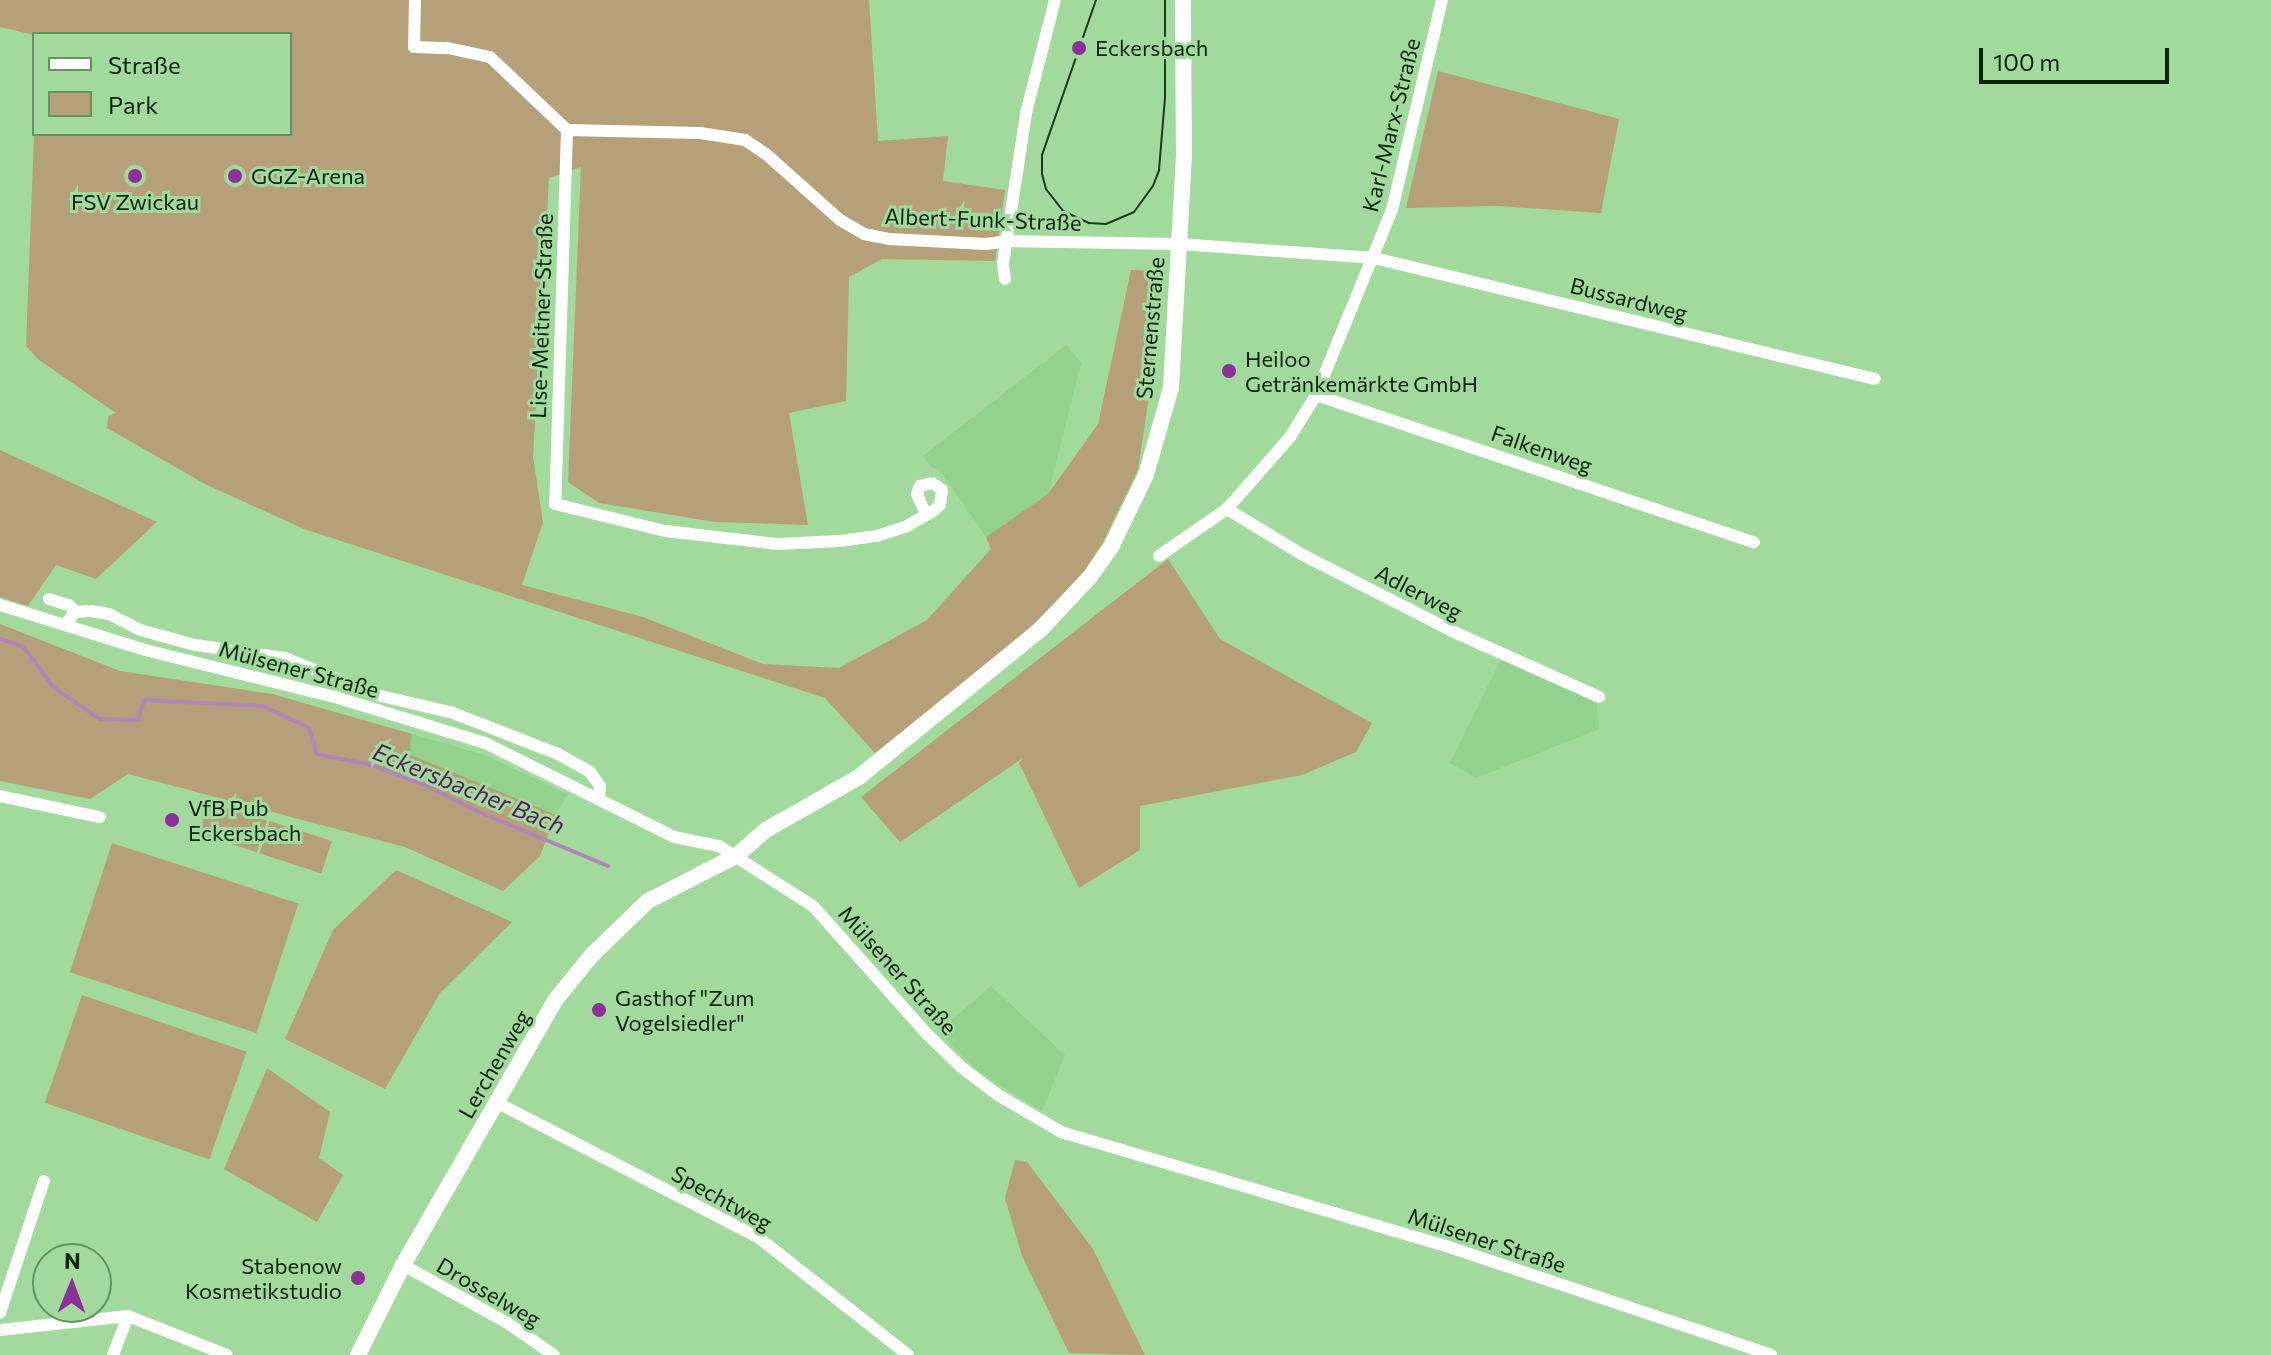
<!DOCTYPE html>
<meta charset="utf-8">
<style>
body{margin:0}
#map{position:relative;width:2271px;height:1355px;overflow:hidden;background:#a1da9c;font-family:Commissioner,sans-serif}
div>[style]{position:absolute}
.built>*{inset:0;background:#93d18e}
.green>*{inset:0;background:#b5a079;transform-origin:0 0}
.stream>*{height:4px;margin:-2px;padding:0 2px;transform-origin:2px;border-radius:2px;background:#b185b7}
.minor>*{height:12px;margin:-6px;padding:0 6px;transform-origin:6px;border-radius:6px;background:#fff}
.tertiary>*{height:16px;margin:-8px;padding:0 8px;transform-origin:8px;border-radius:8px;background:#fff}
.tram>*{height:2px;margin:-1px;padding:0 1px;transform-origin:1px;border-radius:1px;background:#1d381c}
.dots>*{width:22px;height:22px;translate:-50% -50%;box-sizing:border-box;border:4px solid #a1da9c;border-radius:50%}
span{translate:-50% -50%;white-space:nowrap;text-align:center;line-height:1.15;-webkit-text-stroke:6px #a1da9c;paint-order:stroke}
.poi-label{font-size:22px;color:#0d240c}
.left{translate:0 -50%;text-align:left}
.right{translate:-100% -50%;text-align:right}
.street-label{font-size:22px;color:#0d240c}
.water-label{font-size:24px;color:#531d5a;font-style:italic}
.legend{position:absolute;left:32px;top:32px;width:260px;height:104px;box-sizing:border-box;background:#a1da9c;border:2px solid #669162;margin:0;padding:10px 14px;list-style:none;font-size:24px;color:#0d240c}
.legend li{display:flex;align-items:center;gap:16px;height:40px}
.legend b{width:40px;border:2px solid #669162}
.north{position:absolute;left:32px;top:1243px;width:80px;height:80px;box-sizing:border-box;background:#a1da9c;border:2px solid #669162;border-radius:50%;rotate:1deg;font-size:22px;font-weight:700;line-height:32px;text-align:center;color:#0d240c}
.north::after{content:'';display:block;margin:auto;width:28px;height:36px;background:#8d309a;clip-path:polygon(50% 0,100% 100%,50% 72%,0 100%)}
.scale{position:absolute;left:1979px;top:48px;width:190px;height:36px;box-sizing:border-box;border:4px solid #0d240c;border-top:0;padding-left:10px;font-size:24px;line-height:28px;white-space:nowrap;color:#0d240c;-webkit-text-stroke:6px #a1da9c;paint-order:stroke}
</style>
<div id="map">
<div class="built">
<i style="clip-path:polygon(1066px 345px,1081px 363px,1048px 494px,986px 537px,940px 470px,932px 468px,923px 456px)"></i>
<i style="clip-path:polygon(1501px 659px,1597px 702px,1599px 729px,1476px 778px,1450px 763px)"></i>
<i style="clip-path:polygon(412px 734px,485px 755px,567px 794px,556px 815px,408px 754px)"></i>
<i style="clip-path:polygon(991px 986px,1065px 1055px,1042px 1111px,979px 1072px,939px 1031px)"></i>
</div>
<div class="green">
<i style="clip-path:polygon(0 0,869px 0,878px 141px,948px 136px,943px 181px,1005px 190px,995px 261px,882px 259px,849px 277px,846px 401px,789px 413px,808px 525px,715px 522px,599px 503px,568px 482px,581px 167px,549px 178px,533px 457px,543px 522px,522px 585px,643px 617px,763px 664px,839px 668px,927px 620px,991px 549px,986px 537px,1048px 494px,1098px 424px,1131px 270px,1158px 271px,1159px 329px,1138px 470px,1103px 542px,1079px 579px,1021px 636px,875px 753px,825px 698px,304px 529px,205px 484px,107px 428px,108px 416px,116px 413px,39px 360px,26px 346px,34px 134px,290px 134px,290px 34px,34px 35px,0 27px)"></i>
<i style="clip-path:polygon(1438px 71px,1619px 119px,1601px 213px,1497px 206px,1406px 208px)"></i>
<i style="clip-path:polygon(0 450px,157px 522px,96px 579px,56px 565px,28px 606px,0 597px)"></i>
<i style="clip-path:polygon(1168px 559px,1220px 639px,1372px 723px,1356px 752px,1302px 775px,1140px 806px,1140px 850px,1079px 888px,1019px 763px,1023px 758px,900px 842px,861px 797px)"></i>
<i style="clip-path:polygon(0 624px,120px 671px,272px 694px,412px 734px,409px 754px,556px 815px,540px 856px,503px 891px,405px 847px,128px 774px,90px 799px,0 781px)"></i>
<i style="left:209px;top:802px;width:61px;height:33px;rotate:18deg"></i>
<i style="left:270px;top:821px;width:65px;height:34px;rotate:18deg"></i>
<i style="left:112px;top:843px;width:196px;height:136px;rotate:18deg"></i>
<i style="clip-path:polygon(396px 870px,512px 922px,440px 993px,385px 1089px,285px 1039px,333px 930px)"></i>
<i style="left:82px;top:995px;width:174px;height:114px;rotate:19deg"></i>
<i style="clip-path:polygon(267px 1068px,330px 1112px,319px 1158px,343px 1175px,317px 1222px,224px 1169px)"></i>
<i style="clip-path:polygon(1015px 1160px,1027px 1162px,1093px 1249px,1145px 1355px,1069px 1353px,1022px 1256px,1005px 1198px)"></i>
</div>
<div class="stream">
<i style="left:0;top:639px;width:25px;rotate:18deg"></i>
<i style="left:24px;top:647px;width:49px;rotate:54.1deg"></i>
<i style="left:53px;top:687px;width:57px;rotate:34.2deg"></i>
<i style="left:100px;top:719px;width:38px;rotate:2deg"></i>
<i style="left:138px;top:720px;width:21px;rotate:-73deg"></i>
<i style="left:144px;top:700px;width:119px;rotate:2.9deg"></i>
<i style="left:263px;top:706px;width:51px;rotate:25.6deg"></i>
<i style="left:309px;top:728px;width:27px;rotate:73deg"></i>
<i style="left:317px;top:754px;width:55px;rotate:11.5deg"></i>
<i style="left:371px;top:765px;width:60px;rotate:20.6deg"></i>
<i style="left:427px;top:786px;width:58px;rotate:26.6deg"></i>
<i style="left:479px;top:812px;width:140px;rotate:22.7deg"></i>
</div>
<div class="minor">
<i style="left:415px;top:0;width:47px;rotate:91.2deg"></i>
<i style="left:414px;top:47px;width:34px;rotate:2deg"></i>
<i style="left:448px;top:48px;width:43px;rotate:12.1deg"></i>
<i style="left:490px;top:57px;width:106px;rotate:43.5deg"></i>
<i style="left:567px;top:130px;width:133px;rotate:1.3deg"></i>
<i style="left:700px;top:133px;width:46px;rotate:8.8deg"></i>
<i style="left:745px;top:140px;width:25px;rotate:34deg"></i>
<i style="left:766px;top:154px;width:99px;rotate:41.7deg"></i>
<i style="left:840px;top:220px;width:28px;rotate:30deg"></i>
<i style="left:864px;top:234px;width:25px;rotate:11deg"></i>
<i style="left:889px;top:239px;width:97px;rotate:3deg"></i>
<i style="left:986px;top:244px;width:22px;rotate:-8deg"></i>
<i style="left:1008px;top:241px;width:171px;rotate:1deg"></i>
<i style="left:1179px;top:244px;width:196px;rotate:4.1deg"></i>
<i style="left:1374px;top:258px;width:515px;rotate:13.58deg"></i>
<i style="left:567px;top:130px;width:374px;rotate:91.8deg"></i>
<i style="left:555px;top:504px;width:113px;rotate:13.8deg"></i>
<i style="left:665px;top:531px;width:114px;rotate:6.6deg"></i>
<i style="left:778px;top:544px;width:62px;rotate:-2.8deg"></i>
<i style="left:840px;top:541px;width:37px;rotate:-8deg"></i>
<i style="left:877px;top:536px;width:32px;rotate:-18deg"></i>
<i style="left:907px;top:526px;width:30px;rotate:-30deg"></i>
<i style="left:933px;top:511px;width:9px;rotate:-41deg"></i>
<i style="left:940px;top:505px;width:15px;rotate:-82deg"></i>
<i style="left:942px;top:490px;width:12px;rotate:-145deg"></i>
<i style="left:932px;top:483px;width:12px;rotate:166deg"></i>
<i style="left:920px;top:486px;width:9px;rotate:111deg"></i>
<i style="left:917px;top:494px;width:23px;rotate:67deg"></i>
<i style="left:1005px;top:279px;width:15px;rotate:-98deg"></i>
<i style="left:1003px;top:264px;width:153px;rotate:-81.3deg"></i>
<i style="left:1026px;top:113px;width:117px;rotate:-75.6deg"></i>
<i style="left:1316px;top:395px;width:462px;rotate:18.6deg"></i>
<i style="left:1227px;top:509px;width:89px;rotate:31.2deg"></i>
<i style="left:1303px;top:555px;width:169px;rotate:27deg"></i>
<i style="left:1454px;top:632px;width:159px;rotate:24.1deg"></i>
<i style="left:1159px;top:556px;width:83px;rotate:-34.7deg"></i>
<i style="left:1227px;top:509px;width:96px;rotate:-48.8deg"></i>
<i style="left:1290px;top:437px;width:49px;rotate:-58.2deg"></i>
<i style="left:1316px;top:395px;width:200px;rotate:-67.7deg"></i>
<i style="left:1392px;top:210px;width:216px;rotate:-76.6deg"></i>
<i style="left:49px;top:599px;width:21px;rotate:17deg"></i>
<i style="left:69px;top:605px;width:9px;rotate:49deg"></i>
<i style="left:0;top:605px;width:152px;rotate:17.2deg"></i>
<i style="left:145px;top:650px;width:196px;rotate:13.9deg"></i>
<i style="left:335px;top:697px;width:157px;rotate:17deg"></i>
<i style="left:485px;top:743px;width:211px;rotate:26.4deg"></i>
<i style="left:674px;top:837px;width:46px;rotate:11.3deg"></i>
<i style="left:719px;top:846px;width:112px;rotate:32.6deg"></i>
<i style="left:813px;top:906px;width:170px;rotate:48.3deg"></i>
<i style="left:926px;top:1033px;width:49px;rotate:44.2deg"></i>
<i style="left:961px;top:1067px;width:46px;rotate:37.1deg"></i>
<i style="left:998px;top:1095px;width:73px;rotate:30.4deg"></i>
<i style="left:1061px;top:1132px;width:395px;rotate:16.5deg"></i>
<i style="left:1440px;top:1244px;width:349px;rotate:18.5deg"></i>
<i style="left:65px;top:625px;width:16px;rotate:-52deg"></i>
<i style="left:75px;top:612px;width:15px;rotate:-4deg"></i>
<i style="left:90px;top:611px;width:19px;rotate:9deg"></i>
<i style="left:109px;top:614px;width:35px;rotate:27deg"></i>
<i style="left:140px;top:630px;width:57px;rotate:15.3deg"></i>
<i style="left:195px;top:645px;width:91px;rotate:8.2deg"></i>
<i style="left:285px;top:658px;width:99px;rotate:21.9deg"></i>
<i style="left:377px;top:695px;width:78px;rotate:13.3deg"></i>
<i style="left:453px;top:713px;width:113px;rotate:21.3deg"></i>
<i style="left:558px;top:754px;width:37px;rotate:29deg"></i>
<i style="left:590px;top:772px;width:17px;rotate:54deg"></i>
<i style="left:600px;top:786px;width:13px;rotate:94deg"></i>
<i style="left:0;top:796px;width:102px;rotate:11.9deg"></i>
<i style="left:498px;top:1103px;width:294px;rotate:27.3deg"></i>
<i style="left:759px;top:1238px;width:189px;rotate:38.1deg"></i>
<i style="left:403px;top:1265px;width:118px;rotate:29deg"></i>
<i style="left:506px;top:1322px;width:58px;rotate:34.5deg"></i>
<i style="left:0;top:1313px;width:139px;rotate:-71.6deg"></i>
<i style="left:0;top:1330px;width:129px;rotate:-6.2deg"></i>
<i style="left:128px;top:1316px;width:106px;rotate:21.5deg"></i>
<i style="left:113px;top:1355px;width:42px;rotate:-69deg"></i>
</div>
<div class="tertiary">
<i style="left:358px;top:1355px;width:101px;rotate:-63.4deg"></i>
<i style="left:403px;top:1265px;width:307px;rotate:-60.1deg"></i>
<i style="left:556px;top:999px;width:57px;rotate:-50.7deg"></i>
<i style="left:592px;top:955px;width:78px;rotate:-44deg"></i>
<i style="left:648px;top:901px;width:99px;rotate:-27.1deg"></i>
<i style="left:736px;top:856px;width:40px;rotate:-41deg"></i>
<i style="left:766px;top:830px;width:107px;rotate:-29.7deg"></i>
<i style="left:859px;top:777px;width:235px;rotate:-39.1deg"></i>
<i style="left:1041px;top:629px;width:71px;rotate:-46.7deg"></i>
<i style="left:1090px;top:577px;width:39px;rotate:-55deg"></i>
<i style="left:1112px;top:545px;width:78px;rotate:-64.1deg"></i>
<i style="left:1146px;top:475px;width:91px;rotate:-74deg"></i>
<i style="left:1171px;top:388px;width:232px;rotate:-86.8deg"></i>
<i style="left:1184px;top:156px;width:156px;rotate:-90.4deg"></i>
</div>
<div class="tram">
<i style="left:1096px;top:0;width:164px;rotate:109.2deg"></i>
<i style="left:1042px;top:155px;width:19px;rotate:90deg"></i>
<i style="left:1042px;top:174px;width:16px;rotate:75deg"></i>
<i style="left:1046px;top:189px;width:28px;rotate:52deg"></i>
<i style="left:1063px;top:211px;width:29px;rotate:25deg"></i>
<i style="left:1089px;top:223px;width:17px;rotate:3deg"></i>
<i style="left:1106px;top:224px;width:30px;rotate:-23deg"></i>
<i style="left:1134px;top:212px;width:32px;rotate:-54deg"></i>
<i style="left:1153px;top:186px;width:17px;rotate:-69deg"></i>
<i style="left:1159px;top:170px;width:73px;rotate:-85.3deg"></i>
<i style="left:1165px;top:97px;width:97px;rotate:-90deg"></i>
</div>
<div class="dots">
<i style="left:1079px;top:48px;background:#8d309a"></i>
<i style="left:135px;top:176px;background:#8d309a"></i>
<i style="left:235px;top:176px;background:#8d309a"></i>
<i style="left:1229px;top:371px;background:#8d309a"></i>
<i style="left:172px;top:820px;background:#8d309a"></i>
<i style="left:599px;top:1010px;background:#8d309a"></i>
<i style="left:358px;top:1278px;background:#8d309a"></i>
</div>
<div class="poi-label">
<span class="left" style="left:1095px;top:48px">Eckersbach</span>
<span class="left" style="left:251px;top:176px">GGZ-Arena</span>
<span style="left:135px;top:202px">FSV Zwickau</span>
<span class="left" style="left:1245px;top:371px">Heiloo<br>Getränkemärkte GmbH</span>
<span class="left" style="left:188px;top:820px">VfB Pub<br>Eckersbach</span>
<span class="left" style="left:615px;top:1010px">Gasthof "Zum<br>Vogelsiedler"</span>
<span class="right" style="left:342px;top:1278px">Stabenow<br>Kosmetikstudio</span>
</div>
<div class="street-label">
<span style="left:1391px;top:125px;rotate:-76deg">Karl-Marx-Straße</span>
<span style="left:983px;top:219px;rotate:2deg">Albert-Funk-Straße</span>
<span style="left:1629px;top:299px;rotate:14deg">Bussardweg</span>
<span style="left:541px;top:316px;rotate:-88deg">Lise-Meitner-Straße</span>
<span style="left:1150px;top:328px;rotate:-85deg">Sternenstraße</span>
<span style="left:1542px;top:449px;rotate:19deg">Falkenweg</span>
<span style="left:1419px;top:592px;rotate:27deg">Adlerweg</span>
<span style="left:299px;top:669px;rotate:15deg">Mülsener Straße</span>
<span style="left:898px;top:970px;rotate:48deg">Mülsener Straße</span>
<span style="left:494px;top:1064px;rotate:-60deg">Lerchenweg</span>
<span style="left:722px;top:1198px;rotate:29deg">Spechtweg</span>
<span style="left:1487px;top:1240px;rotate:18deg">Mülsener Straße</span>
<span style="left:489px;top:1292px;rotate:30deg">Drosselweg</span>
</div>
<div class="water-label">
<span style="left:469px;top:788px;rotate:22deg">Eckersbacher Bach</span>
</div>
<ul class="legend">
<li><b style="height:10px;background:#fff"></b>Straße</li>
<li><b style="height:22px;background:#b5a079"></b>Park</li>
</ul>
<div class="north">N</div>
<div class="scale">100 m</div>
</div>
